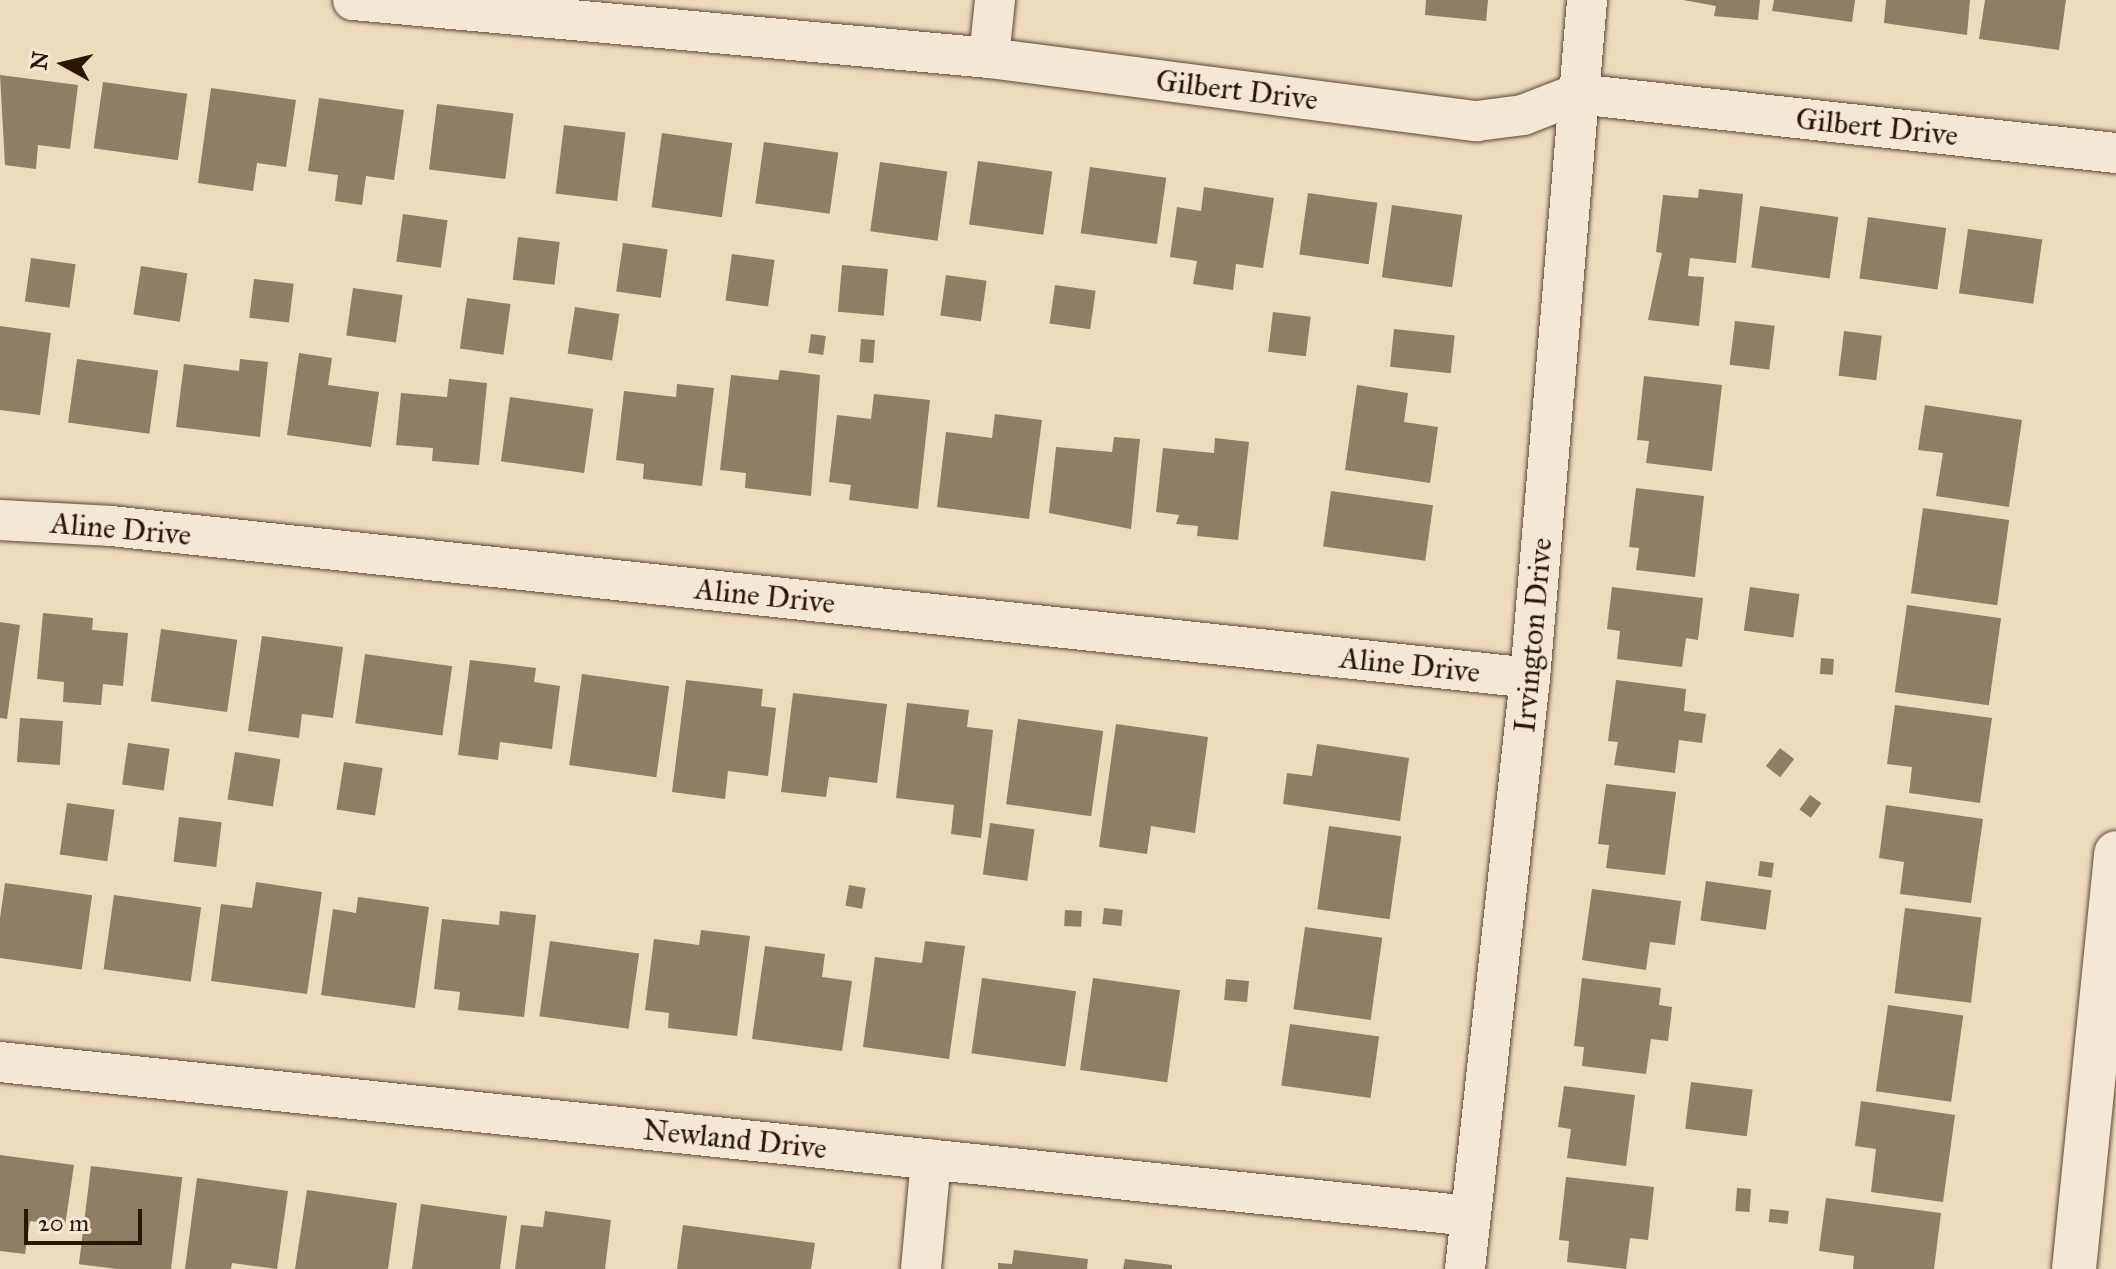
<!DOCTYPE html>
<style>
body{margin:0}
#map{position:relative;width:2116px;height:1269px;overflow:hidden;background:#eddbbc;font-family:"IM FELL Great Primer",serif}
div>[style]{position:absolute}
.building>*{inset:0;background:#917c64;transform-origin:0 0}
.roads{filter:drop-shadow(0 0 2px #5d4633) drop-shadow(0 0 2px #5d4633)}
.street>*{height:40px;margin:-20px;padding:0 20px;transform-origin:20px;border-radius:20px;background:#f3e8d3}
.secondary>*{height:44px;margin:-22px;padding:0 22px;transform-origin:22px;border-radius:22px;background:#f3e8d3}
span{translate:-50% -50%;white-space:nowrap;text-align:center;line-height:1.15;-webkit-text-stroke:6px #f3e8d3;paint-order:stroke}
.street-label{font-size:30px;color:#2d1505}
.north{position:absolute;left:24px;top:24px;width:80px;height:80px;-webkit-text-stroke:6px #f3e8d3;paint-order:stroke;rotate:278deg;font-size:22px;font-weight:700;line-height:32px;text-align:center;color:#2d1505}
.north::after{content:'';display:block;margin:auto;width:28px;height:36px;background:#2d1505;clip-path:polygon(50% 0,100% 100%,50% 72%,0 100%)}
.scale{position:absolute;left:24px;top:1209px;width:118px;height:36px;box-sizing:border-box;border:4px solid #2d1505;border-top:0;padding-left:10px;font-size:24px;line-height:28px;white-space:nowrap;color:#2d1505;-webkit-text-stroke:6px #f3e8d3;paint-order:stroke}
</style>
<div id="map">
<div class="building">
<i style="clip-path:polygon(1426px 0,1488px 0,1486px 21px,1425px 15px)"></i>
<i style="clip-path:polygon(1683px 0,1760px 0,1758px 20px,1714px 16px,1716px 6px)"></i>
<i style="clip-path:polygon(1774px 0,1855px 0,1852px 22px,1772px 11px)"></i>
<i style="clip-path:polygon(1886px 0,1970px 0,1967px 35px,1884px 23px)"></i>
<i style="clip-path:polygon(1985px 0,2066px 0,2059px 50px,1979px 39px)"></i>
<i style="clip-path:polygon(0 75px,78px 85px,70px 149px,38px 145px,36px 169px,5px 165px)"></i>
<i style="left:103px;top:82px;width:85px;height:67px;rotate:8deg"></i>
<i style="clip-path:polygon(211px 88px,296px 100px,286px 167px,257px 163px,253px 191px,198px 183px)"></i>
<i style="clip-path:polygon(319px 98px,404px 110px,394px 180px,366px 176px,362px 205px,335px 201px,338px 175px,308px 171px)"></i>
<i style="left:437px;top:104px;width:77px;height:66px;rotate:7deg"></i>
<i style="left:564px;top:125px;width:62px;height:69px;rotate:7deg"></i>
<i style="left:662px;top:133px;width:71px;height:75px;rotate:8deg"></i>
<i style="left:764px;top:142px;width:75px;height:62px;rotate:8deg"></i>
<i style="left:978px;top:161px;width:75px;height:64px;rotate:8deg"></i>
<i style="left:880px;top:162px;width:68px;height:70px;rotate:8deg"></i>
<i style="left:1090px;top:167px;width:77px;height:67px;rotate:8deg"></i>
<i style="clip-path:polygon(1204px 187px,1274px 198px,1263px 268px,1236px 264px,1233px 290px,1193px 284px,1197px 261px,1170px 257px,1177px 207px,1201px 211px)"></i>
<i style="clip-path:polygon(1699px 189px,1743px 194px,1736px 263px,1690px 258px,1688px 276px,1704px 277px,1699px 326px,1648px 320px,1662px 253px,1656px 252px,1663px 195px,1698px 198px)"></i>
<i style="left:1308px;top:193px;width:70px;height:62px;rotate:8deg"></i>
<i style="left:1392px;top:205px;width:71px;height:73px;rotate:8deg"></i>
<i style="left:1760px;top:206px;width:79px;height:62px;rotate:8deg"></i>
<i style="left:403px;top:214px;width:45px;height:48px;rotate:8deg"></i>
<i style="left:1868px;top:217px;width:79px;height:62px;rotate:8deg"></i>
<i style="left:1968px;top:229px;width:75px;height:65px;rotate:8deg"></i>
<i style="left:518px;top:237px;width:42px;height:43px;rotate:7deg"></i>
<i style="left:623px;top:243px;width:45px;height:49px;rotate:8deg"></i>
<i style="left:732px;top:254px;width:43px;height:47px;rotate:8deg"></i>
<i style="left:31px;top:258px;width:45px;height:44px;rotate:8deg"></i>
<i style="left:842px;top:265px;width:46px;height:47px;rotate:5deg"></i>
<i style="left:141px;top:266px;width:47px;height:49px;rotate:9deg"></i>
<i style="left:946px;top:275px;width:41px;height:41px;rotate:8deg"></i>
<i style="left:254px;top:279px;width:40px;height:39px;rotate:7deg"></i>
<i style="left:1055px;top:285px;width:41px;height:39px;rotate:8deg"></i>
<i style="left:353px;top:288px;width:50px;height:48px;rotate:8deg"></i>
<i style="left:467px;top:298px;width:44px;height:51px;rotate:8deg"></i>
<i style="left:575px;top:307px;width:45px;height:47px;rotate:9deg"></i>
<i style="left:1273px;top:312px;width:38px;height:40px;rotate:7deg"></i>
<i style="left:1735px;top:321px;width:40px;height:44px;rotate:7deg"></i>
<i style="clip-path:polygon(0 326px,51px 333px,40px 415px,0 410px)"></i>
<i style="left:1394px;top:329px;width:61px;height:38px;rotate:6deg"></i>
<i style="left:1844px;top:331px;width:38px;height:45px;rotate:7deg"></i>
<i style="left:811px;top:334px;width:15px;height:19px;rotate:8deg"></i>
<i style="left:861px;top:339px;width:14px;height:23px;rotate:4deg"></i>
<i style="clip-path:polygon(299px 353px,332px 358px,328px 385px,379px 392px,371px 447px,287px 435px)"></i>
<i style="left:77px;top:359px;width:82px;height:64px;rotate:8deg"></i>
<i style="clip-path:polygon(240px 359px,268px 362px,260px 437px,176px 427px,184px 364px,239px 371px)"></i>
<i style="clip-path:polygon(780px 370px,820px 375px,811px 496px,745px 488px,746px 473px,720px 470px,731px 375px,778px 380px)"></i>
<i style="clip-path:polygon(1644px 376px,1722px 385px,1712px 471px,1646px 463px,1649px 441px,1637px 440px)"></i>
<i style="clip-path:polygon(449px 379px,487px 383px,479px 465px,432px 461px,433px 448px,396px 445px,401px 393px,447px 397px)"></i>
<i style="clip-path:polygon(677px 384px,714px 388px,702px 486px,643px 479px,644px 464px,616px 460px,624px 391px,676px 397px)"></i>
<i style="clip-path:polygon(1357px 385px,1408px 393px,1404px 422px,1438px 427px,1430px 483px,1345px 470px)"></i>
<i style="clip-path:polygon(874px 394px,930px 400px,918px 509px,849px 500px,851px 485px,829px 482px,837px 415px,871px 419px)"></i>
<i style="left:510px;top:397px;width:84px;height:65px;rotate:8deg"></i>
<i style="clip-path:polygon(1925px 405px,2022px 420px,2009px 507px,1936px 496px,1943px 453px,1918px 450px)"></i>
<i style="clip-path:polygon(995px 414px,1042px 420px,1029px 519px,937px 507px,946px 432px,992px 438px)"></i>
<i style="clip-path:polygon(1114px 437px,1140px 439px,1131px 529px,1049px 513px,1056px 447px,1112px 452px)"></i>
<i style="clip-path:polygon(1215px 438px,1249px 442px,1238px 540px,1197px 536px,1198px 526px,1176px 524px,1179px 515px,1156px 512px,1163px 448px,1214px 453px)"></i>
<i style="clip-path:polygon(1636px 488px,1704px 496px,1695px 577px,1636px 570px,1639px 548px,1629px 547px)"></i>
<i style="left:1331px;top:491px;width:103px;height:56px;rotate:8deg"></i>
<i style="left:1923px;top:508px;width:87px;height:86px;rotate:8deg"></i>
<i style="clip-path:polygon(1612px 587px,1703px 598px,1698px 640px,1686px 638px,1682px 667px,1617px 659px,1620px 631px,1607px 629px)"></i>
<i style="left:1750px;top:587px;width:50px;height:44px;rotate:8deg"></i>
<i style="left:1907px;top:605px;width:95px;height:88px;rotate:8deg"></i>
<i style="clip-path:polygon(43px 613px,93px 618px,92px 630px,128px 633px,123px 686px,103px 684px,101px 705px,63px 702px,64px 682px,37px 679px)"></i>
<i style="clip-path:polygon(0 622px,20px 625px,7px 719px,0 718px)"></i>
<i style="left:161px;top:629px;width:77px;height:73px;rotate:8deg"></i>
<i style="clip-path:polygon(262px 636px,343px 647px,333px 718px,302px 714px,299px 738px,248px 731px)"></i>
<i style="left:365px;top:654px;width:88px;height:70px;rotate:8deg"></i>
<i style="left:1821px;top:658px;width:13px;height:16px;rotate:4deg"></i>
<i style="clip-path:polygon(470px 660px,536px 668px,534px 682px,560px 686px,552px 749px,500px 742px,498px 760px,458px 755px)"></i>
<i style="left:582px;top:674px;width:88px;height:92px;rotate:8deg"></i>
<i style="clip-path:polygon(686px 680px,763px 689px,761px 706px,776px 708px,768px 776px,728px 771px,725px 799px,672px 792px)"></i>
<i style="clip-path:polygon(1616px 680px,1686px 689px,1684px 711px,1706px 714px,1702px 743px,1679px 740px,1675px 773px,1614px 765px,1618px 742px,1608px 741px)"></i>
<i style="clip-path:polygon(793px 693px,887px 704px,877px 783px,829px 777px,826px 797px,781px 792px)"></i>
<i style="clip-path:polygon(907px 703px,969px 710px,967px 727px,993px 730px,981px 838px,951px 834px,954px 805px,896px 798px)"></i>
<i style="clip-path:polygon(1895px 705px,1992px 718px,1980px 803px,1909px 793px,1912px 767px,1887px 764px)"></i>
<i style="left:20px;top:718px;width:43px;height:44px;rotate:4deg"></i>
<i style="left:1018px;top:719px;width:86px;height:86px;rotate:8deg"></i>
<i style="clip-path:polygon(1116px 724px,1208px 737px,1195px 833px,1151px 826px,1147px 854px,1099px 847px)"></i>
<i style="left:128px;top:743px;width:42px;height:42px;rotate:8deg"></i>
<i style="clip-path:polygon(1317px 744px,1409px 758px,1400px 821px,1283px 804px,1287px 773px,1312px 776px)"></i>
<i style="left:1780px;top:748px;width:18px;height:23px;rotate:38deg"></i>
<i style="left:235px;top:752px;width:46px;height:48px;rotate:9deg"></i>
<i style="left:344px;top:762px;width:39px;height:48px;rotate:9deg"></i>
<i style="clip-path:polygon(1606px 784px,1676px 792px,1665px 875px,1606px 868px,1609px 845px,1598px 844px)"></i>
<i style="left:1810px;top:795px;width:14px;height:18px;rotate:36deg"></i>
<i style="left:67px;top:803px;width:48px;height:52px;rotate:8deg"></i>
<i style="clip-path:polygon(1886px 805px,1983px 819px,1971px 903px,1900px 894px,1904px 862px,1879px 858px)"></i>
<i style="left:179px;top:817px;width:43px;height:45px;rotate:7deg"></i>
<i style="left:990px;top:823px;width:45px;height:52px;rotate:8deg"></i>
<i style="left:1329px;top:826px;width:73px;height:84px;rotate:8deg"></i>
<i style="left:1760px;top:861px;width:14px;height:15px;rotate:8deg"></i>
<i style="left:1706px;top:881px;width:66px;height:40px;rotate:8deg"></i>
<i style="clip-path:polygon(256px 882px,322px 892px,307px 994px,211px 981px,221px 904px,252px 908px)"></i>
<i style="left:5px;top:883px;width:88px;height:75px;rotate:8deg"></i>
<i style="left:849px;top:885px;width:17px;height:21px;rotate:10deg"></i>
<i style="clip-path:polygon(1592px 889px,1681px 901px,1675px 945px,1650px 942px,1646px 970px,1582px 960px)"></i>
<i style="left:114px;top:895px;width:88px;height:75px;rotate:8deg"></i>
<i style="clip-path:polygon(358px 897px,429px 907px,415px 1008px,321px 995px,333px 909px,356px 913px)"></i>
<i style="left:1104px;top:908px;width:19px;height:16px;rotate:6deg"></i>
<i style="left:1905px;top:908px;width:77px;height:86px;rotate:7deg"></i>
<i style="left:1065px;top:910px;width:17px;height:16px;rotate:3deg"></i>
<i style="clip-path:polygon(500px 911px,536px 915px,524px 1017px,458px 1010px,460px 992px,434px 989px,442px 919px,499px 925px)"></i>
<i style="left:1305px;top:927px;width:78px;height:83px;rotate:8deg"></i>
<i style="clip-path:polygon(701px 930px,750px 936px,737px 1036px,668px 1028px,669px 1013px,645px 1010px,654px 939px,699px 945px)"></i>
<i style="left:550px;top:941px;width:90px;height:76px;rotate:8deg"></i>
<i style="clip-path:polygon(925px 941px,965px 946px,949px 1059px,863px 1047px,875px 957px,922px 963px)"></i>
<i style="clip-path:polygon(765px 946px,825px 954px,822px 977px,852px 981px,842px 1051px,752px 1039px)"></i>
<i style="left:982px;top:978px;width:95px;height:76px;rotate:8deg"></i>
<i style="left:1093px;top:978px;width:88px;height:93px;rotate:8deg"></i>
<i style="clip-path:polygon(1582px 978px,1661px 988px,1659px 1005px,1672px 1007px,1668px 1041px,1651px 1039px,1646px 1074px,1582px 1066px,1584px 1047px,1574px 1046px)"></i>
<i style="left:1226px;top:979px;width:23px;height:21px;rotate:5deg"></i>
<i style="left:1888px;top:1005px;width:76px;height:87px;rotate:8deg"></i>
<i style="left:1290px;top:1024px;width:90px;height:62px;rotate:8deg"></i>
<i style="left:1691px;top:1082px;width:62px;height:47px;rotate:7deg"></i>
<i style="clip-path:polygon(1564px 1086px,1635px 1095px,1626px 1166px,1567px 1158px,1571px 1129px,1558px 1127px)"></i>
<i style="clip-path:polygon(1861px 1101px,1955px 1115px,1943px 1202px,1871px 1192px,1876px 1149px,1855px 1146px)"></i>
<i style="clip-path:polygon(0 1155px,74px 1165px,65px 1226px,30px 1221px,25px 1254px,0 1251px)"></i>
<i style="left:91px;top:1166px;width:92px;height:99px;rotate:7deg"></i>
<i style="clip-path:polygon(1566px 1177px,1654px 1187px,1648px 1240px,1630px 1238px,1626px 1269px,1567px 1262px,1569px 1241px,1559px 1240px)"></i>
<i style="clip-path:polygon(197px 1178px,288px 1191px,277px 1269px,232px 1263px,231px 1269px,185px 1269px)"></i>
<i style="left:1737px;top:1188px;width:14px;height:23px;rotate:4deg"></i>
<i style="clip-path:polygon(307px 1190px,397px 1203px,388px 1269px,295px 1269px)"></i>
<i style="clip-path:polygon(1826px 1198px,1941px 1213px,1934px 1269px,1853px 1269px,1854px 1256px,1819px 1251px)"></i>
<i style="clip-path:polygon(421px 1204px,507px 1216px,500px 1269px,412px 1269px)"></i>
<i style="left:1770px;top:1209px;width:19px;height:13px;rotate:6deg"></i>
<i style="clip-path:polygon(545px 1211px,611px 1220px,605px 1269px,515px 1269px,521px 1225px,543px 1227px)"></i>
<i style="clip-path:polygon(683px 1225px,815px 1243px,811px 1269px,677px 1269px)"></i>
<i style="clip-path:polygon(1014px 1250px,1088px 1259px,1087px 1269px,998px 1269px,998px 1263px,1012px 1264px)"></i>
<i style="clip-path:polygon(1125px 1259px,1172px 1265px,1172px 1269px,1123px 1269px)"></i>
</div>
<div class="roads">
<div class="street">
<i style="left:353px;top:0;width:639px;rotate:5.21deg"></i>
<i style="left:989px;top:58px;width:492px;rotate:7.4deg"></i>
<i style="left:1477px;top:121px;width:46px;rotate:-7.4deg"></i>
<i style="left:1523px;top:115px;width:58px;rotate:-21.3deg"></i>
<i style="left:1577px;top:94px;width:542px;rotate:6.25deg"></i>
<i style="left:989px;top:58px;width:58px;rotate:-84.1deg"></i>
<i style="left:0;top:520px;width:111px;rotate:3.1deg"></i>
<i style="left:111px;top:526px;width:1427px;rotate:6.11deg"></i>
<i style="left:0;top:1062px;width:1478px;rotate:5.98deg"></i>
<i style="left:921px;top:1269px;width:110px;rotate:-84.8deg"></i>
<i style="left:1465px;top:1269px;width:595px;rotate:-83.72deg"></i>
<i style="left:1530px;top:678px;width:680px;rotate:-85.19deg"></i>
</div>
<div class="secondary">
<i style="left:2074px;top:1269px;width:418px;rotate:-84.2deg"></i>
</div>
</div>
<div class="street-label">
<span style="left:1237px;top:90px;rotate:7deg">Gilbert Drive</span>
<span style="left:1877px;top:127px;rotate:6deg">Gilbert Drive</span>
<span style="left:121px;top:529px;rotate:5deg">Aline Drive</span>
<span style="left:765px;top:596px;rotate:6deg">Aline Drive</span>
<span style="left:1533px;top:635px;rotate:-85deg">Irvington Drive</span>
<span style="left:1410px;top:665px;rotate:6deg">Aline Drive</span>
<span style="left:735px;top:1139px;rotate:6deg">Newland Drive</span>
</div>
<div class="north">N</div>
<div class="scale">20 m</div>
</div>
